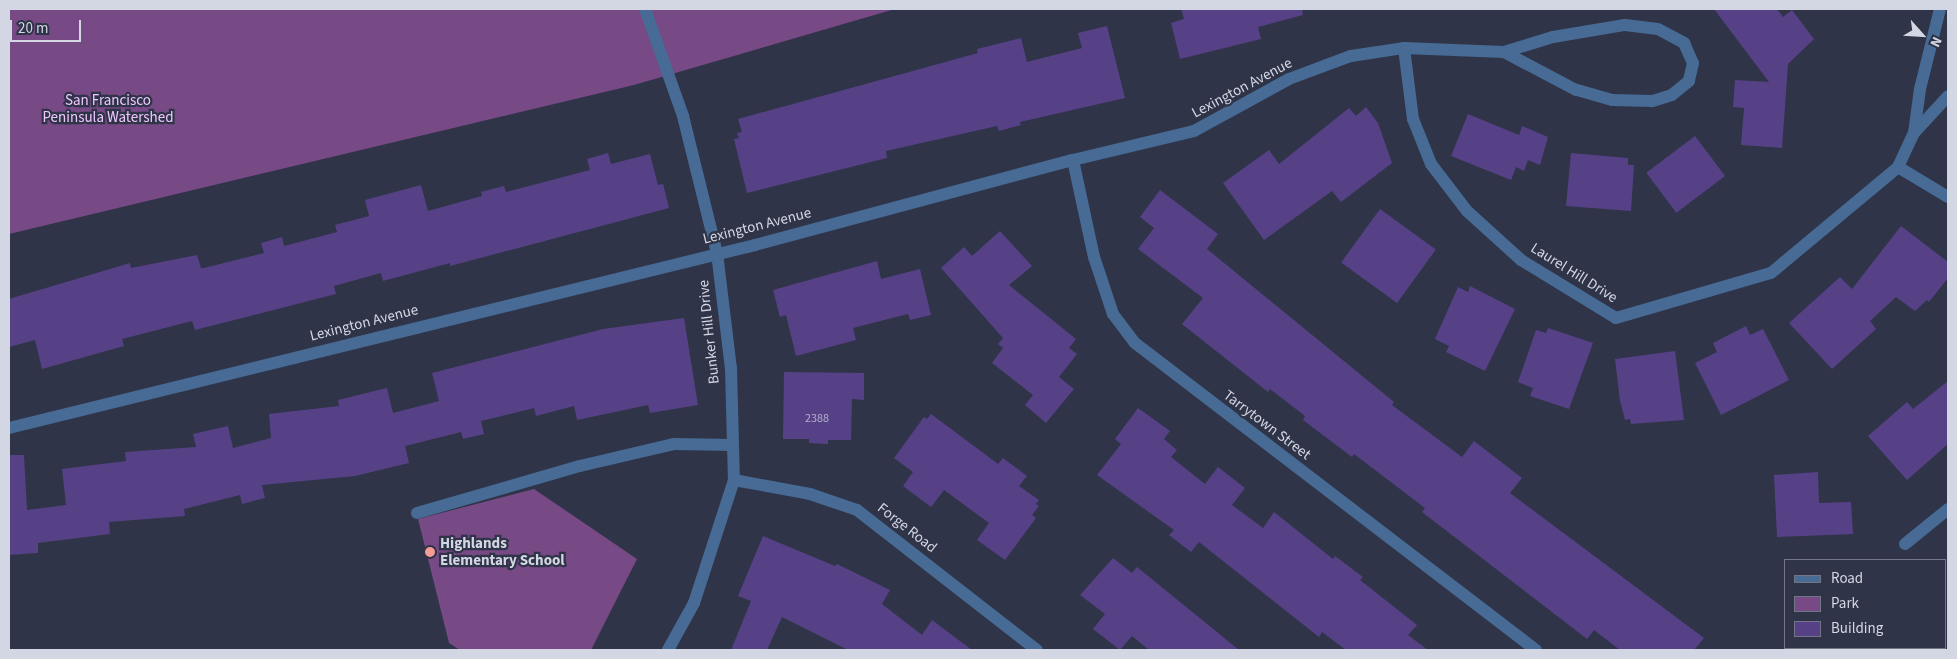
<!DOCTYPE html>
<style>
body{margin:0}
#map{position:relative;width:1957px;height:659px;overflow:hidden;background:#2f3448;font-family:"Source Sans 3",sans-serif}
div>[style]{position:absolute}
.green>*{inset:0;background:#774985}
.building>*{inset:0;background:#574186;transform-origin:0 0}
.minor>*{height:12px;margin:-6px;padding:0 6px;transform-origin:6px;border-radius:6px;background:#476b94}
.dots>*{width:14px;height:14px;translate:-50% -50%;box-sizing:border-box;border:2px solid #2f3448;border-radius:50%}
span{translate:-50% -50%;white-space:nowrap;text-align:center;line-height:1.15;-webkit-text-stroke:4.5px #2f3448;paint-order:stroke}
.number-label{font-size:12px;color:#b4b1cc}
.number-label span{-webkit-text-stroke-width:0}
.street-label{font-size:15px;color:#d3d6e3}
.park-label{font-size:15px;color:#f0c7fd}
.poi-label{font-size:15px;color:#d3d6e3;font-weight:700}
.left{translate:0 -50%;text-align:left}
.frame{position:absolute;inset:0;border:10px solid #d3d6e3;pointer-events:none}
.legend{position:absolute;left:1784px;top:559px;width:162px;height:90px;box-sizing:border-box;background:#2f3448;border:1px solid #717586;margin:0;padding:6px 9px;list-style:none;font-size:15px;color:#d3d6e3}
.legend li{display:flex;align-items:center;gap:10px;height:25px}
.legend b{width:25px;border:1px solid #717586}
.north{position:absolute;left:1897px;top:10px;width:50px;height:50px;-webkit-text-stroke:4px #2f3448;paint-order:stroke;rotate:116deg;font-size:14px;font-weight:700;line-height:20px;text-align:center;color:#d3d6e3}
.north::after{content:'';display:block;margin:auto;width:18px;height:22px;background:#d3d6e3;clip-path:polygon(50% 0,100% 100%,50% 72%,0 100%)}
.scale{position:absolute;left:10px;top:20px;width:71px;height:22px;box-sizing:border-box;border:2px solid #d3d6e3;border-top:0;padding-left:6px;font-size:15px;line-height:18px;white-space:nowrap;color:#d3d6e3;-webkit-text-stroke:4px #2f3448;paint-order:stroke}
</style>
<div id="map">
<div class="green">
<i style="clip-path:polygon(9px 9px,895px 9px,634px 85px,9px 234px)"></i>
<i style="clip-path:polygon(534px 489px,637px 559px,591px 650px,460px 650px,449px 643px,418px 519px)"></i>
</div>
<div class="building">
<i style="clip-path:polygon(1181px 9px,1302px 9px,1303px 15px,1258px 27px,1261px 39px,1180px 59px,1171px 23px,1184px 19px)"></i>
<i style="clip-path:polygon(1714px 9px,1777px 9px,1783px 17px,1792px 10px,1814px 39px,1788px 64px,1782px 148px,1741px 145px,1744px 108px,1733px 107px,1735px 80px,1769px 82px)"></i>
<i style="clip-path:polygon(1107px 26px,1125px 98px,1020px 122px,1021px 125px,999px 131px,997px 126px,886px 151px,887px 158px,747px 193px,734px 139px,739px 138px,737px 133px,742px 132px,738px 119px,978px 53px,977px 49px,1021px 38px,1027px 62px,1082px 48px,1078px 33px)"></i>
<i style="clip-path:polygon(1366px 107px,1378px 123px,1392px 163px,1341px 202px,1332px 191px,1264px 240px,1223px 183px,1269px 150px,1279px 164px,1349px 108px,1356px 116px)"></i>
<i style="clip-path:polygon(1468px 114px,1519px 135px,1522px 126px,1548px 137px,1540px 165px,1528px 160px,1524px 171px,1516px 167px,1511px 180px,1451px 156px)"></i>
<i style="left:1695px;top:136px;width:50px;height:61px;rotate:53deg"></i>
<i style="clip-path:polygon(608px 153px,611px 164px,650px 154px,658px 185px,663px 184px,669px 208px,450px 266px,450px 263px,383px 281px,381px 273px,334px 286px,336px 294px,195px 330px,192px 321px,122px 339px,124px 346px,42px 369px,35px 340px,9px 347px,9px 299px,130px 263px,131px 268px,197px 255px,201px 268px,204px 268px,264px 253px,261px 243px,282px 237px,284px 246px,337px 232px,335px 225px,369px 216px,365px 200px,421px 185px,428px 211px,482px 196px,481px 192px,504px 186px,506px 192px,590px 170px,587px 159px)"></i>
<i style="clip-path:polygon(1571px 153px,1628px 158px,1628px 165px,1634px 165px,1631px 211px,1566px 206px)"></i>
<i style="clip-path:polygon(1160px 190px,1218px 234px,1207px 249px,1394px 402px,1392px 405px,1462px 457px,1474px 441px,1522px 478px,1510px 493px,1704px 638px,1694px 650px,1620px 650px,1594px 630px,1587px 639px,1422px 512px,1425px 508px,1354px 454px,1352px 457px,1303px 420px,1305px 416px,1270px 389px,1268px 392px,1182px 324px,1203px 298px,1138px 249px,1154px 228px,1140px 217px)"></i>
<i style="left:1380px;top:209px;width:69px;height:66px;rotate:36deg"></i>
<i style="clip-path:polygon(1901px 226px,1948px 262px,1948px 278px,1929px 302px,1927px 300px,1915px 311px,1896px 297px,1870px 321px,1876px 329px,1832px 369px,1789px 323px,1840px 277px,1852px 289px)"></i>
<i style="clip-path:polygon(1000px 231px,1032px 266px,1009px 285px,1076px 339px,1069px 348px,1077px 354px,1059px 377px,1074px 389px,1046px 423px,1025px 405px,1033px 395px,992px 363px,1003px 348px,998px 344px,1003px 338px,941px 268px,964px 247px,972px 256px)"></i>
<i style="clip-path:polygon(877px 261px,881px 279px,920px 269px,931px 315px,910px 320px,908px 314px,853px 328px,856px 340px,796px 356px,786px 315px,780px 317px,773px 290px)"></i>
<i style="clip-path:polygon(1470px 286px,1515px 309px,1485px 371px,1446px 352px,1449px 346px,1435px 339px,1458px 287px,1468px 292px)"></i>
<i style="clip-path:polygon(684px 318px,698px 405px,650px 413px,648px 405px,577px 420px,574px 406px,536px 416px,534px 408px,481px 421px,484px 434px,463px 439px,461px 432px,405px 446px,409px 463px,355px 476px,262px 485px,265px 498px,242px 504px,240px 495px,184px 509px,185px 516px,109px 522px,110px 534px,38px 543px,38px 553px,9px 555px,9px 455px,24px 455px,27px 510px,66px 505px,62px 469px,126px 461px,125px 452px,196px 447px,193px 434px,228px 426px,233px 448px,271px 438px,269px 414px,339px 406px,338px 400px,387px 388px,393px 413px,439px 401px,432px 373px,603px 329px)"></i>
<i style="clip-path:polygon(1746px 326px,1750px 335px,1763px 329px,1789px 380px,1721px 415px,1695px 363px,1717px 352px,1713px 343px)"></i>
<i style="clip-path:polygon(1548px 328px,1593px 343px,1569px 409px,1530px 396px,1533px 388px,1518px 382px,1536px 330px,1546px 333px)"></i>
<i style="clip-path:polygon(1675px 351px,1684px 420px,1631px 424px,1630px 419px,1625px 420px,1620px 401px,1615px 359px)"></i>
<i style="clip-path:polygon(784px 372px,864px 373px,864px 400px,852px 399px,851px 440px,828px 440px,828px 444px,809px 443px,809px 439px,783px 439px)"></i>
<i style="clip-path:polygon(1948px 381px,1948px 444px,1907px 480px,1868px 436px,1907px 402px,1913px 409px)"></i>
<i style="clip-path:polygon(1138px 408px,1170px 431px,1164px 439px,1177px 450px,1171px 457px,1205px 484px,1218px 467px,1245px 488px,1232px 505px,1263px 528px,1274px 512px,1333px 559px,1335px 556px,1363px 577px,1360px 580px,1417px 625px,1408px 635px,1428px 650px,1346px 650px,1322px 632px,1319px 637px,1199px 542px,1191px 552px,1169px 535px,1174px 530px,1097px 475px,1121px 444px,1115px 439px)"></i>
<i style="clip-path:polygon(931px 414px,998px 464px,1003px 458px,1027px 476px,1019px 486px,1039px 500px,1036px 504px,1039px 506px,1032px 515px,1036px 518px,1005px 560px,977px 540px,989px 523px,944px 490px,931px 507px,903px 486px,913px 472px,894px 458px,924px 417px,927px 419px)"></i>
<i style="clip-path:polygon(1818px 472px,1819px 503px,1851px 502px,1853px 534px,1777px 537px,1774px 475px)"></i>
<i style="clip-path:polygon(763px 536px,835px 566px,837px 564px,890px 590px,882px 604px,922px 635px,932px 620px,972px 650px,848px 650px,782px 617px,767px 650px,731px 650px,751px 601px,738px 596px)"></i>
<i style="clip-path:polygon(1113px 558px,1132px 573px,1137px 567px,1239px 650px,1149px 650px,1132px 636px,1120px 650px,1093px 629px,1105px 614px,1080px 595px)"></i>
</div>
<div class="minor">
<i style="left:645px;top:9px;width:114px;rotate:70.4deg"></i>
<i style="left:683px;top:116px;width:141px;rotate:76.1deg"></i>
<i style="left:717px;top:253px;width:116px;rotate:83.1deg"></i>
<i style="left:731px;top:368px;width:112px;rotate:88.5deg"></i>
<i style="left:734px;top:480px;width:129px;rotate:108deg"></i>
<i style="left:694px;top:603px;width:54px;rotate:119deg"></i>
<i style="left:1404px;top:48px;width:72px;rotate:82.8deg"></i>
<i style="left:1413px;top:119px;width:48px;rotate:68.2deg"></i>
<i style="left:1431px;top:164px;width:59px;rotate:52.5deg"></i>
<i style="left:1467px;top:211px;width:73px;rotate:42.2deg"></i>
<i style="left:1521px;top:260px;width:111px;rotate:31.4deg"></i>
<i style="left:1616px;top:318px;width:161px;rotate:-16.2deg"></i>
<i style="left:1771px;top:273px;width:165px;rotate:-39.8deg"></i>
<i style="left:1898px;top:167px;width:38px;rotate:-65deg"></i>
<i style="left:1914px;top:133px;width:50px;rotate:-47.4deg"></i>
<i style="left:1914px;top:133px;width:44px;rotate:-82.2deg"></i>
<i style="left:1920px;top:89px;width:82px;rotate:-76deg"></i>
<i style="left:1073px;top:160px;width:99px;rotate:77.8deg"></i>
<i style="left:1094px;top:257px;width:60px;rotate:71.6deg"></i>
<i style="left:1113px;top:314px;width:36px;rotate:53deg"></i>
<i style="left:1135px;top:343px;width:505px;rotate:37.44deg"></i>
<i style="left:1898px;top:167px;width:58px;rotate:31deg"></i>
<i style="left:9px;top:428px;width:768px;rotate:-13.78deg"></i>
<i style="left:755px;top:245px;width:329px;rotate:-15deg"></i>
<i style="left:1073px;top:160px;width:124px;rotate:-13.5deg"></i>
<i style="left:1194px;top:131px;width:108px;rotate:-28.7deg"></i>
<i style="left:1289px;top:79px;width:66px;rotate:-20.4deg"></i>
<i style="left:1351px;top:56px;width:54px;rotate:-8.6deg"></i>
<i style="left:1404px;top:48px;width:100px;rotate:2.3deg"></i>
<i style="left:1504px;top:52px;width:51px;rotate:-17deg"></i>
<i style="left:1553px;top:37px;width:73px;rotate:-9.5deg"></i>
<i style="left:1625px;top:25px;width:33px;rotate:7deg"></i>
<i style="left:1658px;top:29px;width:30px;rotate:28deg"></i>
<i style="left:1684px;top:43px;width:22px;rotate:66deg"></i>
<i style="left:1693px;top:63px;width:18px;rotate:103deg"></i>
<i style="left:1689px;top:81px;width:22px;rotate:141deg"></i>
<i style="left:1672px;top:95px;width:21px;rotate:163deg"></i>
<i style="left:1652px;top:101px;width:40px;rotate:-178.6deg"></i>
<i style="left:1612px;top:100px;width:37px;rotate:-164deg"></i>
<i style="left:1576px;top:90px;width:81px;rotate:-152.2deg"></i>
<i style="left:734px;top:480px;width:77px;rotate:10.4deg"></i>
<i style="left:810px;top:494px;width:50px;rotate:18.8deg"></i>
<i style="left:857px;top:510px;width:228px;rotate:37.9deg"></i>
<i style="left:417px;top:513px;width:170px;rotate:-16.1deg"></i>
<i style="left:580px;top:466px;width:97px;rotate:-13.2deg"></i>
<i style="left:674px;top:444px;width:59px;rotate:1deg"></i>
<i style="left:1905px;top:544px;width:55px;rotate:-39.1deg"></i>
</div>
<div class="dots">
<i style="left:430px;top:552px;background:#f59c96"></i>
</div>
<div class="number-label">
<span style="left:817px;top:419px">2388</span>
</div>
<div class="street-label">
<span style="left:1242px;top:88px;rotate:-28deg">Lexington Avenue</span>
<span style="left:757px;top:226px;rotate:-14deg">Lexington Avenue</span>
<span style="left:1574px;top:273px;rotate:32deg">Laurel Hill Drive</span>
<span style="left:364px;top:323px;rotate:-14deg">Lexington Avenue</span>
<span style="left:709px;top:332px;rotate:-96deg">Bunker Hill Drive</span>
<span style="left:1267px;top:425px;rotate:37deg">Tarrytown Street</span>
<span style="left:907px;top:528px;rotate:38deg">Forge Road</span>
</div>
<div class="park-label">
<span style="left:108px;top:109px">San Francisco<br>Peninsula Watershed</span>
</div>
<div class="poi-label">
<span class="left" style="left:440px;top:552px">Highlands<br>Elementary School</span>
</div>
<div class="frame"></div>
<ul class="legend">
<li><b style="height:6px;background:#476b94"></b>Road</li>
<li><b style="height:14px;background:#774985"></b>Park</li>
<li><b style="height:14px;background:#574186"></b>Building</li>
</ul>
<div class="north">N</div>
<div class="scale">20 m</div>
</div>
